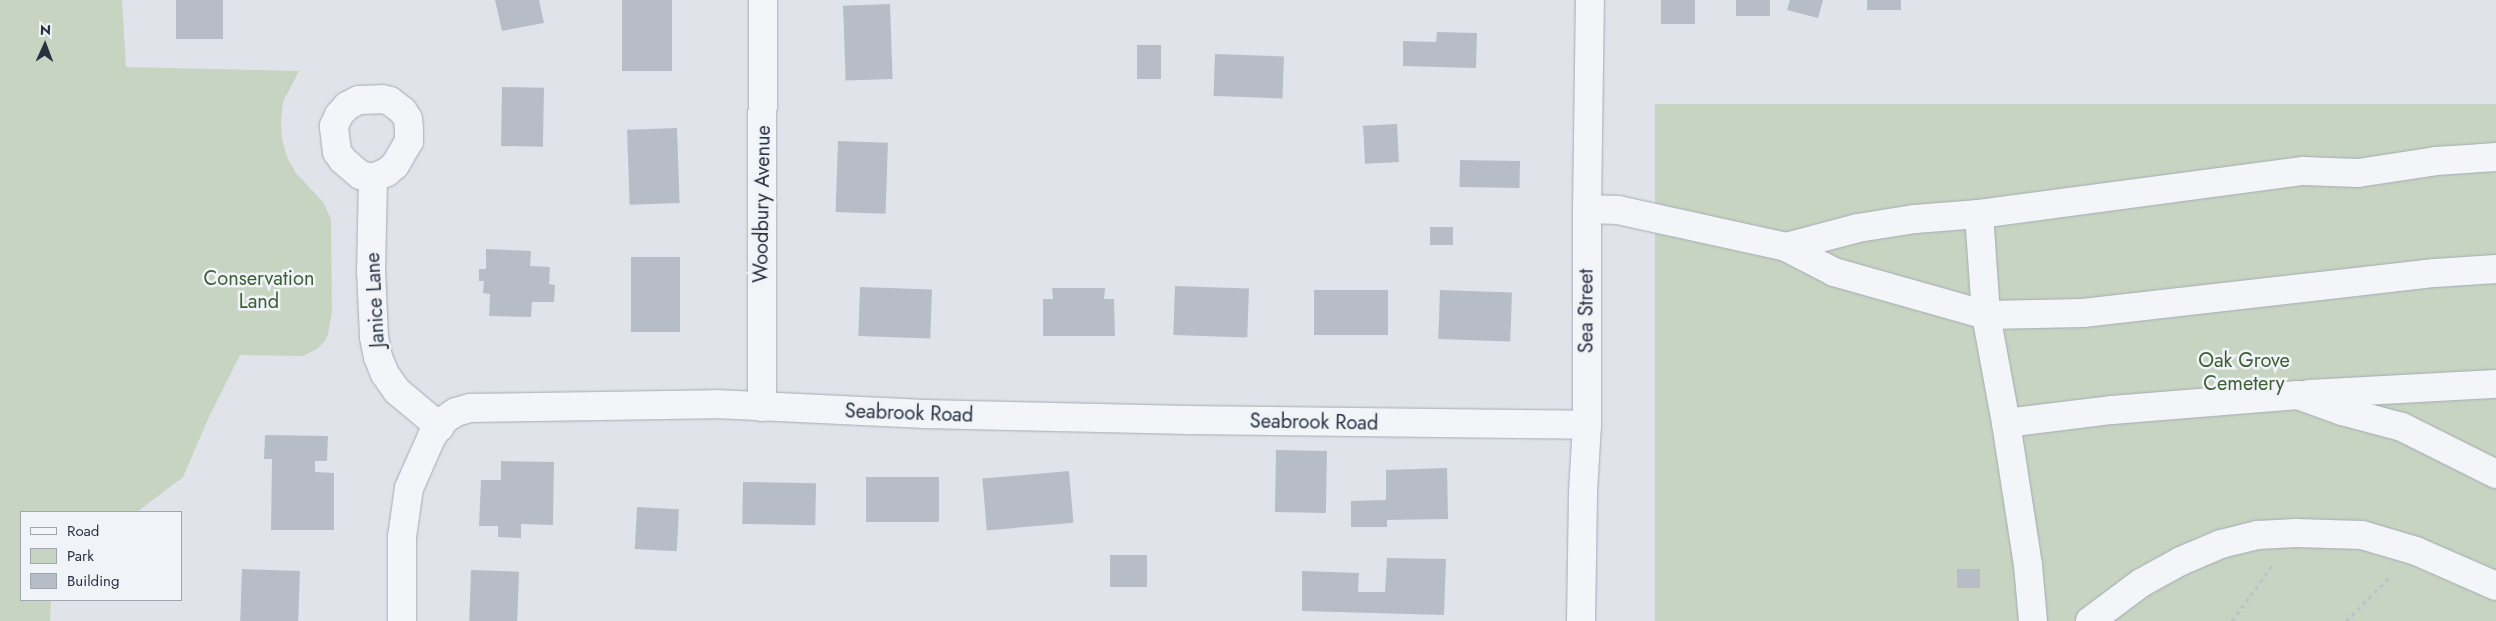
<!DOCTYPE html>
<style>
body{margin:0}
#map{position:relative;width:2496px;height:621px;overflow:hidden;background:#e0e4ea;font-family:Jost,sans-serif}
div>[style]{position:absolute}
.green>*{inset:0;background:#c6d4c1;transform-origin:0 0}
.building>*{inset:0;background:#b7bdc7;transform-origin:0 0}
.path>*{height:3px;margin-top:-1.5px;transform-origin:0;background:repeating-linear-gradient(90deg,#bec2c9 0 4px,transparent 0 8px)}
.roads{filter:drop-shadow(0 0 1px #a5abb4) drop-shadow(0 0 1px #a5abb4)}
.minor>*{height:28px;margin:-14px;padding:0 14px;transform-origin:14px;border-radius:14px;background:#f3f5f8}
span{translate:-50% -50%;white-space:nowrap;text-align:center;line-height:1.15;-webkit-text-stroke:5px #f0f3f7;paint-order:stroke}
.street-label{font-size:20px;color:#283142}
.park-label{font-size:20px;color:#3d5e35}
.legend{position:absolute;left:20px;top:511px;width:162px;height:90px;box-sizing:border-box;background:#f0f3f7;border:1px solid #a0a5af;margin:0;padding:6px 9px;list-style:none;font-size:15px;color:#283142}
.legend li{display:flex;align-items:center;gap:10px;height:25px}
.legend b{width:25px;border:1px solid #a0a5af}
.north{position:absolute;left:20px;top:20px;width:50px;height:50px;-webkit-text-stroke:4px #f0f3f7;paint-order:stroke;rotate:2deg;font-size:14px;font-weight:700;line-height:20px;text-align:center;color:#283142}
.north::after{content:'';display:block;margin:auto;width:18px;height:22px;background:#283142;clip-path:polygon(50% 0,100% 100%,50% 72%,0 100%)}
</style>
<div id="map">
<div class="green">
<i style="clip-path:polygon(0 0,122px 0,126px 67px,299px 71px,283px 102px,281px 120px,282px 139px,287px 157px,296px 173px,323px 202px,331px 219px,332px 311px,328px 334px,325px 341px,317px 349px,303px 356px,240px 355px,209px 417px,183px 477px,137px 512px,21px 512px,21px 600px,51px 600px,50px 621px,0 621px)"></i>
<i style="left:2496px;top:104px;width:517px;height:841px;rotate:90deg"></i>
</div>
<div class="building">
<i style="left:176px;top:0;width:47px;height:39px"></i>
<i style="clip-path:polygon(495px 0,539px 0,544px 23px,502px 31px)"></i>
<i style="left:622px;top:0;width:50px;height:71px"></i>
<i style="left:1661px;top:0;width:34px;height:24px"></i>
<i style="left:1736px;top:0;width:34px;height:16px"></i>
<i style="clip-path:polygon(1790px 0,1823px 0,1818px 18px,1787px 10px)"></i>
<i style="left:1867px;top:0;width:34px;height:10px"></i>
<i style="left:890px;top:4px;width:75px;height:47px;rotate:88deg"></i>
<i style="clip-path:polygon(1437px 32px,1477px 33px,1476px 68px,1403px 66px,1403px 41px,1436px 42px)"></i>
<i style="left:1137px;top:45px;width:24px;height:34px"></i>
<i style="left:1215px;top:54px;width:69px;height:42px;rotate:2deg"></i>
<i style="left:502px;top:87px;width:42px;height:59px;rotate:1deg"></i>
<i style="left:1397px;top:124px;width:38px;height:34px;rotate:87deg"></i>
<i style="left:677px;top:128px;width:75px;height:50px;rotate:88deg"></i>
<i style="left:838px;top:141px;width:50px;height:71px;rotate:2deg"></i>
<i style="left:1460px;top:160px;width:60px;height:27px;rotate:1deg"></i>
<i style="left:1430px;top:227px;width:23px;height:18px"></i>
<i style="clip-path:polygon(486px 249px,531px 251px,530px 266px,550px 267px,549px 284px,555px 285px,554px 302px,532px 302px,531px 317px,489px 316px,490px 294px,483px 293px,484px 281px,479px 281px,479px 269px,486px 269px)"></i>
<i style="left:631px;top:257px;width:49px;height:75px"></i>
<i style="left:1175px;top:286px;width:74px;height:49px;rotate:2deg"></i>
<i style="left:860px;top:287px;width:72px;height:49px;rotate:2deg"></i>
<i style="clip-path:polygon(1052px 288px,1105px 288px,1104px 299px,1114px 299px,1115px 336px,1043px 336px,1043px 299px,1053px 299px)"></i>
<i style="left:1314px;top:290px;width:74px;height:45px"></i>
<i style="left:1440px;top:290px;width:72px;height:49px;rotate:2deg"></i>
<i style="clip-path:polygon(265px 435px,328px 436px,327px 461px,315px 461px,315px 472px,334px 473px,334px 530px,271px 530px,272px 459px,264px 459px)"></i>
<i style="left:1276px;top:450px;width:51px;height:62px;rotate:1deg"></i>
<i style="clip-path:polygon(501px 461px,554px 462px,553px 525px,521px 524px,521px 538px,498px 537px,498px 526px,479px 526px,481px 480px,501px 480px)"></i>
<i style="clip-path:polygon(1447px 468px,1448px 519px,1387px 520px,1387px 527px,1351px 527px,1351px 501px,1386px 500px,1386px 470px)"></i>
<i style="left:1069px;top:471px;width:52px;height:87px;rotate:85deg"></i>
<i style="left:866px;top:477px;width:73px;height:45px"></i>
<i style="left:743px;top:482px;width:73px;height:42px;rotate:1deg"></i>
<i style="left:637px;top:507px;width:42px;height:42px;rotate:3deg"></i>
<i style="left:1110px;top:555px;width:37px;height:32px"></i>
<i style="clip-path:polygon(1387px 558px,1446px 559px,1444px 615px,1302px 611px,1302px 571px,1359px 573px,1358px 592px,1385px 592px)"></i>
<i style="left:242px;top:569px;width:58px;height:52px;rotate:2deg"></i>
<i style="left:1957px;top:569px;width:23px;height:19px"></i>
<i style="left:471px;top:570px;width:48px;height:51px;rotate:2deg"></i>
</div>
<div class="path">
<i style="left:2232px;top:621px;width:68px;rotate:-54deg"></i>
<i style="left:2346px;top:621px;width:62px;rotate:-45deg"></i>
</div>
<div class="roads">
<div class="minor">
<i style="left:373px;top:178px;width:13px;rotate:-167deg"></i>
<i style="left:360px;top:175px;width:23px;rotate:-139deg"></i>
<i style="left:343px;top:160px;width:10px;rotate:-127deg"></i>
<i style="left:337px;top:152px;width:26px;rotate:-97deg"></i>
<i style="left:334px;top:126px;width:12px;rotate:-66deg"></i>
<i style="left:339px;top:115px;width:12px;rotate:-48deg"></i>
<i style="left:347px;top:106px;width:13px;rotate:-27deg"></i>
<i style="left:359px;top:100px;width:23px;rotate:-2deg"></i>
<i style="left:382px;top:99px;width:8px;rotate:14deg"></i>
<i style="left:390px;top:101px;width:16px;rotate:38deg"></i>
<i style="left:403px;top:111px;width:9px;rotate:58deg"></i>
<i style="left:408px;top:119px;width:11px;rotate:85deg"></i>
<i style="left:409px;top:130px;width:11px;rotate:90deg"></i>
<i style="left:409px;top:141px;width:28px;rotate:120deg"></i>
<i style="left:395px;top:165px;width:11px;rotate:139deg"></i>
<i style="left:387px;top:172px;width:15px;rotate:157deg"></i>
<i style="left:373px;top:178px;width:92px;rotate:91.2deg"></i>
<i style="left:371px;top:270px;width:67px;rotate:87.4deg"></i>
<i style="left:374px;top:337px;width:20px;rotate:79deg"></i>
<i style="left:378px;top:357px;width:18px;rotate:68deg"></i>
<i style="left:385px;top:374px;width:21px;rotate:55deg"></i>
<i style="left:397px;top:391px;width:56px;rotate:39.9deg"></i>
<i style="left:1587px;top:209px;width:31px;rotate:2deg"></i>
<i style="left:1618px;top:210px;width:172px;rotate:12.4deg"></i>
<i style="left:1786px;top:247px;width:54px;rotate:27.5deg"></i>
<i style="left:1834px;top:272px;width:158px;rotate:15.8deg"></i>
<i style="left:1986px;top:315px;width:97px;rotate:-1.2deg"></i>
<i style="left:2083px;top:313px;width:354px;rotate:-6.5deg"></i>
<i style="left:2435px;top:273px;width:61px;rotate:-3.8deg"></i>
<i style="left:1979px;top:214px;width:101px;rotate:86deg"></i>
<i style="left:1986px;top:315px;width:110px;rotate:79.5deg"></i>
<i style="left:2006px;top:423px;width:144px;rotate:81.2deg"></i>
<i style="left:2028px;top:565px;width:56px;rotate:84.9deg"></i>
<i style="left:1786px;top:247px;width:74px;rotate:-14.8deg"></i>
<i style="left:1858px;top:228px;width:58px;rotate:-9deg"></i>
<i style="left:1915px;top:219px;width:64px;rotate:-4.5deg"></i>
<i style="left:1979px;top:214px;width:327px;rotate:-7.6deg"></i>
<i style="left:2303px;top:171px;width:55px;rotate:2.1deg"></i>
<i style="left:2358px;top:173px;width:79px;rotate:-8.7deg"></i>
<i style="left:2436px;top:161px;width:60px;rotate:-3.8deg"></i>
<i style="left:2309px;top:394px;width:187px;rotate:-3.1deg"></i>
<i style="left:762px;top:407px;width:407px;rotate:-89.9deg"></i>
<i style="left:2006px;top:423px;width:107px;rotate:-7deg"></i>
<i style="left:2112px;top:410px;width:187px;rotate:-4.6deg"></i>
<i style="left:2298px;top:395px;width:47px;rotate:20deg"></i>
<i style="left:2342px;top:411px;width:62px;rotate:14.9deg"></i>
<i style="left:2402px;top:427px;width:105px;rotate:26.6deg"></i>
<i style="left:402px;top:621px;width:84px;rotate:-90deg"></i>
<i style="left:402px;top:537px;width:49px;rotate:-81.9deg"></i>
<i style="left:409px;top:488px;width:57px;rotate:-66.1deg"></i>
<i style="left:432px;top:436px;width:20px;rotate:-53deg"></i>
<i style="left:444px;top:420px;width:14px;rotate:-34deg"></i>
<i style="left:456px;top:412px;width:15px;rotate:-16deg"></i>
<i style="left:470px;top:408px;width:245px;rotate:-0.9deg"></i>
<i style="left:715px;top:404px;width:210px;rotate:2.7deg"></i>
<i style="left:925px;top:414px;width:264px;rotate:1.3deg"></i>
<i style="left:1189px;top:420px;width:398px;rotate:0.7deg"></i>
<i style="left:1581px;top:621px;width:129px;rotate:-89.1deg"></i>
<i style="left:1583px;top:492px;width:67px;rotate:-86.6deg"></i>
<i style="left:1587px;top:425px;width:216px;rotate:-90deg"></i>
<i style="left:1587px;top:209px;width:209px;rotate:-89.2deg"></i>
<i style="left:2090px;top:621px;width:64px;rotate:-36.7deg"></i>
<i style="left:2141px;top:583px;width:46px;rotate:-28.8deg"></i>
<i style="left:2181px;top:561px;width:43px;rotate:-23deg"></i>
<i style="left:2221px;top:544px;width:38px;rotate:-14deg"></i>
<i style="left:2258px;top:535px;width:38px;rotate:-3deg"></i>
<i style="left:2296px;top:533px;width:66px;rotate:1.7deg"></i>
<i style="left:2362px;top:535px;width:56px;rotate:16.5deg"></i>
<i style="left:2416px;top:551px;width:87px;rotate:23.6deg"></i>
</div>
</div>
<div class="street-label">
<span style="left:762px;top:204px;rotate:-89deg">Woodbury Avenue</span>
<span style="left:375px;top:300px;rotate:-93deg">Janice Lane</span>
<span style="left:1586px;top:311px;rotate:-90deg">Sea Street</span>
<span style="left:909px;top:413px;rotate:2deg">Seabrook Road</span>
<span style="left:1314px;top:422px;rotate:1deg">Seabrook Road</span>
</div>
<div class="park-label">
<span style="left:259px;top:290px">Conservation<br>Land</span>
<span style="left:2244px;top:372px">Oak Grove<br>Cemetery</span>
</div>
<ul class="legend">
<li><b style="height:6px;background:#f3f5f8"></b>Road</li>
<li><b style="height:14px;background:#c6d4c1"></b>Park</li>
<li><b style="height:14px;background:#b7bdc7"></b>Building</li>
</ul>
<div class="north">N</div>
</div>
